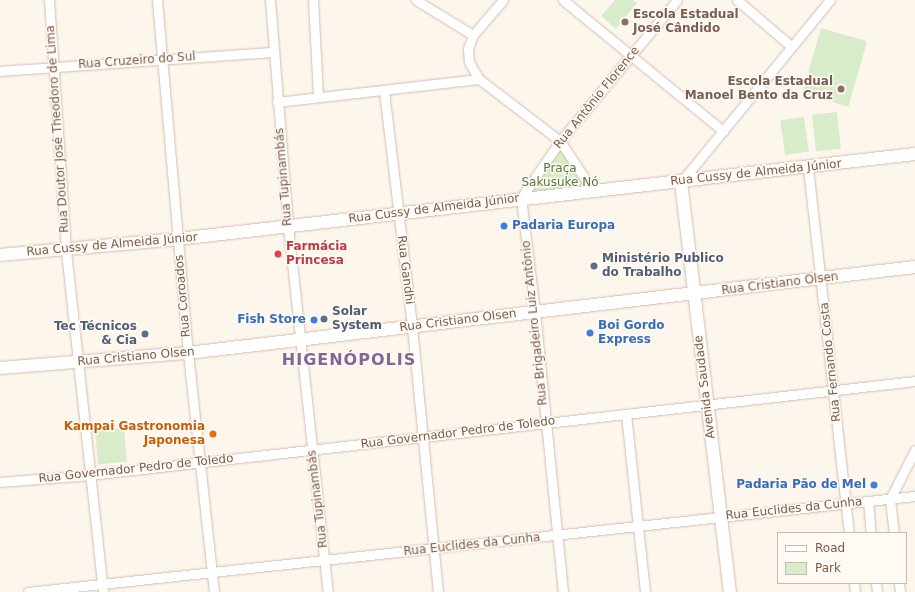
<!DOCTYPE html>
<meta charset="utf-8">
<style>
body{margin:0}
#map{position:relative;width:915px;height:592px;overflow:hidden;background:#fdf6ec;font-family:"DejaVu Sans",sans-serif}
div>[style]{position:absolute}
.green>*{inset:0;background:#d8ecc9;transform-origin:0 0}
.roads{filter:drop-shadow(0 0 1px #d1beb0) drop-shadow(0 0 1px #d1beb0)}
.minor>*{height:9px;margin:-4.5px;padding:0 4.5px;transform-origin:4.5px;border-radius:4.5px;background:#fff}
.tertiary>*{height:12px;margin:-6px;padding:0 6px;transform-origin:6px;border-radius:6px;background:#fff}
.dots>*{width:11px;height:11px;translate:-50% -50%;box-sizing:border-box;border:2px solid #fffaf3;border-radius:50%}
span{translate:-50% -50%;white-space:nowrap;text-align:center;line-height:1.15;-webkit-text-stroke:3px #fffaf3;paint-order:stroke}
.education-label{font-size:12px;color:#785e54;font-weight:700}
.left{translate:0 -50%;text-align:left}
.right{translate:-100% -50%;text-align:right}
.street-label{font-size:12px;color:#7a5c4d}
.park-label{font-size:12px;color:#537a41}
.shop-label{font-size:12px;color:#366cbe;font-weight:700}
.health-label{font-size:12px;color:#be3a42;font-weight:700}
.service-label{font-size:12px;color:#4e5e75;font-weight:700}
.food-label{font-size:12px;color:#c56008;font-weight:700}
.district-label{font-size:16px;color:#846695;font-weight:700;letter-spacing:1px}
.legend{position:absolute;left:777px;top:532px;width:130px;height:52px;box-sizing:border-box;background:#fffaf3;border:1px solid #cabbb1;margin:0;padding:5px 7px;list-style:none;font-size:12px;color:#7a5c4d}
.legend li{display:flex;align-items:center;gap:8px;height:20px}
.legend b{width:20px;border:1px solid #cabbb1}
</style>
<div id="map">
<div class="green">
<i style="clip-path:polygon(615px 0,633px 0,637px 3px,616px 29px,601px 16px)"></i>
<i style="left:821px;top:28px;width:48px;height:68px;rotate:16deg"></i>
<i style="left:837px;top:112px;width:37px;height:25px;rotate:84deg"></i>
<i style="left:804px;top:117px;width:35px;height:24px;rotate:82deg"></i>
<i style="clip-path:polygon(561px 143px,591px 190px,522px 197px)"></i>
<i style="left:124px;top:428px;width:34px;height:29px;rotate:85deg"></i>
</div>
<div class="roads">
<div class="minor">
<i style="left:49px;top:0;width:252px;rotate:86.1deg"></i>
<i style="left:66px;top:251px;width:343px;rotate:83.8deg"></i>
<i style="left:157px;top:0;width:354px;rotate:85deg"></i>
<i style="left:188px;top:353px;width:240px;rotate:83.8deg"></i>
<i style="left:270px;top:0;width:227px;rotate:85.4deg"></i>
<i style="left:288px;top:226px;width:368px;rotate:83.8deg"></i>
<i style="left:313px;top:0;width:97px;rotate:87deg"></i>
<i style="left:416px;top:0;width:67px;rotate:31.6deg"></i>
<i style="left:503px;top:0;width:46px;rotate:130.6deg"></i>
<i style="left:473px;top:35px;width:15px;rotate:110deg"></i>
<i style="left:468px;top:49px;width:13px;rotate:86deg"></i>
<i style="left:469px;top:62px;width:20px;rotate:60deg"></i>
<i style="left:479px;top:79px;width:102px;rotate:37.4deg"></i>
<i style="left:560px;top:141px;width:60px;rotate:56.6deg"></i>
<i style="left:563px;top:0;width:207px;rotate:39.3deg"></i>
<i style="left:737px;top:0;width:72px;rotate:40.5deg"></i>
<i style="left:0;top:71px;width:275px;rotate:-4deg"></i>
<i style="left:384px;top:91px;width:238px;rotate:83.2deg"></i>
<i style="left:412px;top:327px;width:266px;rotate:84.4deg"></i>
<i style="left:277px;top:102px;width:203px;rotate:-6.5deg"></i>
<i style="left:808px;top:168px;width:367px;rotate:83.6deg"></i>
<i style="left:681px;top:182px;width:235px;rotate:-50.7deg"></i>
<i style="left:626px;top:414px;width:179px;rotate:83.9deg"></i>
<i style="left:0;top:482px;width:90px;rotate:-4.4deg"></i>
<i style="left:90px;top:475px;width:830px;rotate:-6.5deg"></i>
<i style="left:868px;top:501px;width:32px;rotate:85deg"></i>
<i style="left:894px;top:533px;width:34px;rotate:-97deg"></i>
<i style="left:890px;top:499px;width:55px;rotate:-63deg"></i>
<i style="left:854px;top:583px;width:9px;rotate:84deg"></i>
<i style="left:876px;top:583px;width:9px;rotate:84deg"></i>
<i style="left:899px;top:583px;width:9px;rotate:84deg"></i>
<i style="left:28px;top:592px;width:892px;rotate:-6.18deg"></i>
<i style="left:563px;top:592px;width:281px;rotate:-95.7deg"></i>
<i style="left:535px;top:312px;width:115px;rotate:-97deg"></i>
<i style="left:521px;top:198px;width:69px;rotate:-55.6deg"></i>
<i style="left:560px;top:141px;width:183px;rotate:-50.3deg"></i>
</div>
<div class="tertiary">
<i style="left:681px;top:182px;width:413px;rotate:83.2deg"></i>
<i style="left:0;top:255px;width:179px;rotate:-5.1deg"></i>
<i style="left:178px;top:239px;width:742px;rotate:-6.58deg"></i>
<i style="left:0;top:368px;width:189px;rotate:-4.6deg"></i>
<i style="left:188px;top:353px;width:732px;rotate:-6.75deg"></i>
</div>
</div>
<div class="dots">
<i style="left:625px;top:22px;background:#8d6e63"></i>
<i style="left:841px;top:89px;background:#8d6e63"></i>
<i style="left:504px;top:226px;background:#3f7fe0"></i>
<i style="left:278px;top:254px;background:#e0444e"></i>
<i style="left:594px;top:266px;background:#5c6f8a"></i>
<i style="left:324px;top:319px;background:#5c6f8a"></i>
<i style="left:314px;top:320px;background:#3f7fe0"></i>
<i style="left:590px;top:333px;background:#3f7fe0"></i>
<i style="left:145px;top:334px;background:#5c6f8a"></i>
<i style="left:213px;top:434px;background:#e8710a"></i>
<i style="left:874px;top:485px;background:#3f7fe0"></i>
</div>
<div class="education-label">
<span class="left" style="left:633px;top:22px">Escola Estadual<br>José Cândido</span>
<span class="right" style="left:833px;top:89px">Escola Estadual<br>Manoel Bento da Cruz</span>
</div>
<div class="street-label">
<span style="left:137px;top:61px;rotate:-4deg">Rua Cruzeiro do Sul</span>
<span style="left:597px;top:98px;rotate:-51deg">Rua Antônio Florence</span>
<span style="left:58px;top:129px;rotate:-94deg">Rua Doutor José Theodoro de Lima</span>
<span style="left:756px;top:173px;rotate:-6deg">Rua Cussy de Almeida Júnior</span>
<span style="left:284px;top:177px;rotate:-95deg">Rua Tupinambás</span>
<span style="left:434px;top:209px;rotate:-7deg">Rua Cussy de Almeida Júnior</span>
<span style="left:112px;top:245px;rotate:-5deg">Rua Cussy de Almeida Júnior</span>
<span style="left:405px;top:270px;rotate:83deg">Rua Gandhi</span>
<span style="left:780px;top:284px;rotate:-7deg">Rua Cristiano Olsen</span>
<span style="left:183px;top:296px;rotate:-95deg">Rua Coroados</span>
<span style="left:458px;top:321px;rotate:-7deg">Rua Cristiano Olsen</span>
<span style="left:535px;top:323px;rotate:-96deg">Rua Brigadeiro Luiz Antônio</span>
<span style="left:136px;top:357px;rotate:-5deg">Rua Cristiano Olsen</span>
<span style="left:831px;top:362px;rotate:-96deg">Rua Fernando Costa</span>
<span style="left:705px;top:387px;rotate:-97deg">Avenida Saudade</span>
<span style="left:458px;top:433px;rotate:-7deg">Rua Governador Pedro de Toledo</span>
<span style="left:136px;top:469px;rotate:-6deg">Rua Governador Pedro de Toledo</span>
<span style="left:318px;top:499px;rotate:-97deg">Rua Tupinambás</span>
<span style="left:794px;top:509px;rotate:-6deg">Rua Euclides da Cunha</span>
<span style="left:472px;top:545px;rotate:-6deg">Rua Euclides da Cunha</span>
</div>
<div class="park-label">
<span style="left:560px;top:176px">Praça<br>Sakusuke Nó</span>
</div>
<div class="shop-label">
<span class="left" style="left:512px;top:226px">Padaria Europa</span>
<span class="right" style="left:306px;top:320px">Fish Store</span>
<span class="left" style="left:598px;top:333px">Boi Gordo<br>Express</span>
<span class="right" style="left:866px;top:485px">Padaria Pão de Mel</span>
</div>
<div class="health-label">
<span class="left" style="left:286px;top:254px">Farmácia<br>Princesa</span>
</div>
<div class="service-label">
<span class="left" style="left:602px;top:266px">Ministério Publico<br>do Trabalho</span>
<span class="left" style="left:332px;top:319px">Solar<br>System</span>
<span class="right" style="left:137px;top:334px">Tec Técnicos<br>&amp; Cia</span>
</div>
<div class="food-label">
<span class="right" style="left:205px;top:434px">Kampai Gastronomia<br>Japonesa</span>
</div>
<div class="district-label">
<span style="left:349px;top:360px">HIGENÓPOLIS</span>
</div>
<ul class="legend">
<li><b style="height:5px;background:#fff"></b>Road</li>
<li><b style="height:11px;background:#d8ecc9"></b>Park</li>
</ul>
</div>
